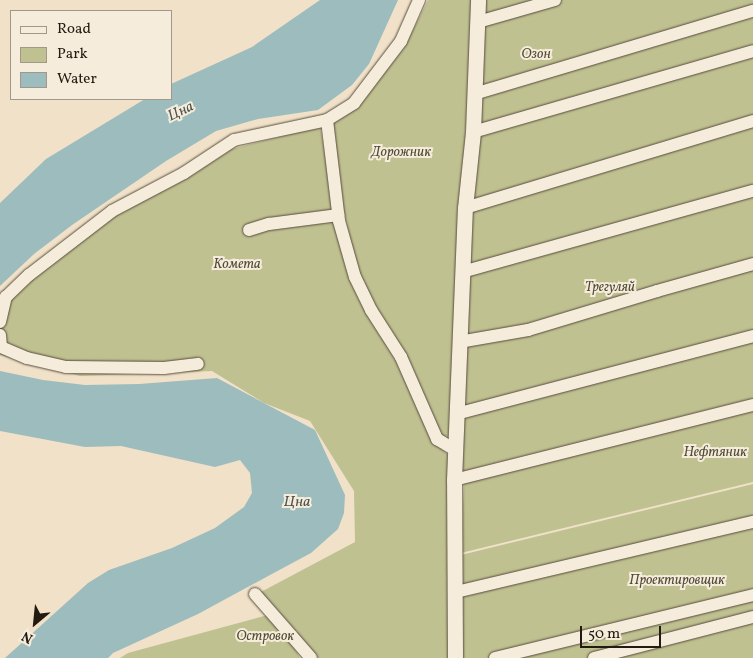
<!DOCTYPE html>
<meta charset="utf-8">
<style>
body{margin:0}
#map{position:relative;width:753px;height:658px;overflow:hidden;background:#f0e1c8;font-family:Vollkorn,serif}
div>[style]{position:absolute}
.green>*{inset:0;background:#c0c191}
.water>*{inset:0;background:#9dbcbd}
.roads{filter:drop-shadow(0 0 1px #564c3e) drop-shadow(0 0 1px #564c3e)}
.minor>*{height:12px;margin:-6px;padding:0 6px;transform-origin:6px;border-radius:6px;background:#f5ecdb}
.tertiary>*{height:15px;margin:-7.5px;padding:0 7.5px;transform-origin:7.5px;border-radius:7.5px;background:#f5ecdb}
span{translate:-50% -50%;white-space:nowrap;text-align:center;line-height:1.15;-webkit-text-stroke:4px #f5ecdb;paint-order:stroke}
.park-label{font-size:14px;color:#524c37;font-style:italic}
.water-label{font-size:15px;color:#4e534d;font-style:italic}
.legend{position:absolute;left:10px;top:10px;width:162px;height:90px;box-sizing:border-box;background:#f5ecdb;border:1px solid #a1988a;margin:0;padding:6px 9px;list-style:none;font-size:15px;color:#231a10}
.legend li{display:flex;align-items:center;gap:10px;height:25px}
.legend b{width:25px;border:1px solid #a1988a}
.north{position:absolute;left:10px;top:598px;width:50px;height:50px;-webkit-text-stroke:4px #f5ecdb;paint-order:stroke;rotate:208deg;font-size:14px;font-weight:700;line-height:20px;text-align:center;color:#231a10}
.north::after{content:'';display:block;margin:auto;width:18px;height:22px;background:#231a10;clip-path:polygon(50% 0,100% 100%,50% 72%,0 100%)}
.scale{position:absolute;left:580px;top:626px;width:81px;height:22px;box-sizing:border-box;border:2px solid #231a10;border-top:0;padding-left:6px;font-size:15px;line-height:18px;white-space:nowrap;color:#231a10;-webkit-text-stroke:4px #f5ecdb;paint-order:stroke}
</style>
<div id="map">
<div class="green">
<i style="clip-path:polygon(428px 0,472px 0,451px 435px,439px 438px,357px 274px,342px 201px,331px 123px,358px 105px,404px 48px)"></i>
<i style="clip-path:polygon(481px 0,753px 0,753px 50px,476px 128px)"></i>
<i style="clip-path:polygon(753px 53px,753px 401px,461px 477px,470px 211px,476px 134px)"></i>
<i style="clip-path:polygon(320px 127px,350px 279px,418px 401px,435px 442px,450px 457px,451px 658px,314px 658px,276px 614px,300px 658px,120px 658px,128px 653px,275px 613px,259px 593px,355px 542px,354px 491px,310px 421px,264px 403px,212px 371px,80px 376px,0 355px,1px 312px,39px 264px,207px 155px)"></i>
<i style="clip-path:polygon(753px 405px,753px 482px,461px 553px,464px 482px)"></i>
<i style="clip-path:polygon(753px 484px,753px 658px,463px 658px,461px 555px)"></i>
</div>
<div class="water">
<i style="clip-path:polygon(320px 0,398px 0,369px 64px,352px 85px,318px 110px,258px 119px,216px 131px,166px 161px,72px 225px,34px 254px,0 286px,0 203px,46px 159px,145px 99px,171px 99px,171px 84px,252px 47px)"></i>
<i style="clip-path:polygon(0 371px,43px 380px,85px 385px,139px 384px,217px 378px,315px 430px,345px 495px,344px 513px,338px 529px,311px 553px,270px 575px,198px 614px,113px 653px,108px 658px,5px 658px,88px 583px,109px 570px,172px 548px,215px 528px,244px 507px,252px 493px,250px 473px,240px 460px,215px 467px,121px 446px,85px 447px,0 431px)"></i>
</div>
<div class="roads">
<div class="minor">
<i style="left:478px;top:22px;width:80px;rotate:-15.9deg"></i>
<i style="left:474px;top:94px;width:291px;rotate:-16.6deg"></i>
<i style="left:327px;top:120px;width:102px;rotate:83.2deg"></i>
<i style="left:339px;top:221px;width:58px;rotate:74.1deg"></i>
<i style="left:355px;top:277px;width:37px;rotate:64deg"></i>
<i style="left:371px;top:310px;width:56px;rotate:57.4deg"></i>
<i style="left:401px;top:357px;width:90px;rotate:66.3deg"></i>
<i style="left:437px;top:439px;width:21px;rotate:31deg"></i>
<i style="left:473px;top:132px;width:291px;rotate:-16.1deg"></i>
<i style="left:465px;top:208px;width:301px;rotate:-16.8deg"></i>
<i style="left:249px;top:230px;width:21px;rotate:-17deg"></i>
<i style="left:269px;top:224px;width:70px;rotate:-7.4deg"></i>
<i style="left:462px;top:272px;width:302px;rotate:-15.6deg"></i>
<i style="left:0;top:322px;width:26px;rotate:-77deg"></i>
<i style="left:6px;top:297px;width:32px;rotate:-44deg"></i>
<i style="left:29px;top:275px;width:105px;rotate:-37.6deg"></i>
<i style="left:112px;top:211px;width:81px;rotate:-27.8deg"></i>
<i style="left:184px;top:173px;width:60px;rotate:-33.4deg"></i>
<i style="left:234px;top:140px;width:95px;rotate:-12.1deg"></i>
<i style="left:327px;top:120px;width:32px;rotate:-32deg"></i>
<i style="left:354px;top:103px;width:78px;rotate:-52.8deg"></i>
<i style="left:401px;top:41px;width:45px;rotate:-66.3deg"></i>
<i style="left:0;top:335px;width:12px;rotate:85deg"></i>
<i style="left:1px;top:347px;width:28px;rotate:23deg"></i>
<i style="left:27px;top:358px;width:40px;rotate:13deg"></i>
<i style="left:66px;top:367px;width:98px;rotate:0.6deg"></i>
<i style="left:164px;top:368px;width:34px;rotate:-7deg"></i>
<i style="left:459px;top:342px;width:70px;rotate:-9.9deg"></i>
<i style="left:528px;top:330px;width:135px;rotate:-16.8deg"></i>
<i style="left:657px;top:291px;width:100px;rotate:-15.7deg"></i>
<i style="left:456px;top:414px;width:307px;rotate:-14.7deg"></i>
<i style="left:454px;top:480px;width:308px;rotate:-14.1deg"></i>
<i style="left:456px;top:592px;width:305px;rotate:-13.3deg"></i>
<i style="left:255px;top:594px;width:85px;rotate:48.8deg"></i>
<i style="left:495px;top:658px;width:266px;rotate:-13.7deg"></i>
<i style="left:594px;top:658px;width:164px;rotate:-14.5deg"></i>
</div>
<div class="tertiary">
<i style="left:455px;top:658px;width:178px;rotate:-90.3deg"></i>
<i style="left:454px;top:480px;width:272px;rotate:-87.7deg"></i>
<i style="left:465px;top:208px;width:76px;rotate:-84deg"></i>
<i style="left:473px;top:132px;width:132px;rotate:-87.8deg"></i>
</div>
</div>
<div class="park-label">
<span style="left:536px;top:55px">Озон</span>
<span style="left:401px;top:153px">Дорожник</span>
<span style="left:237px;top:265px">Комета</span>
<span style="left:610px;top:288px">Трегуляй</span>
<span style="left:715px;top:453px">Нефтяник</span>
<span style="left:677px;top:581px">Проектировщик</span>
<span style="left:265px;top:637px">Островок</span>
</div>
<div class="water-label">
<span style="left:181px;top:112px;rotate:-26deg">Цна</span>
<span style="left:297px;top:503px">Цна</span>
</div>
<ul class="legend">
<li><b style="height:6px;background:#f5ecdb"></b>Road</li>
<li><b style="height:14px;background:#c0c191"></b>Park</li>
<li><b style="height:14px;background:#9dbcbd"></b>Water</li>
</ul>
<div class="north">N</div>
<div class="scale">50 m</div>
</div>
